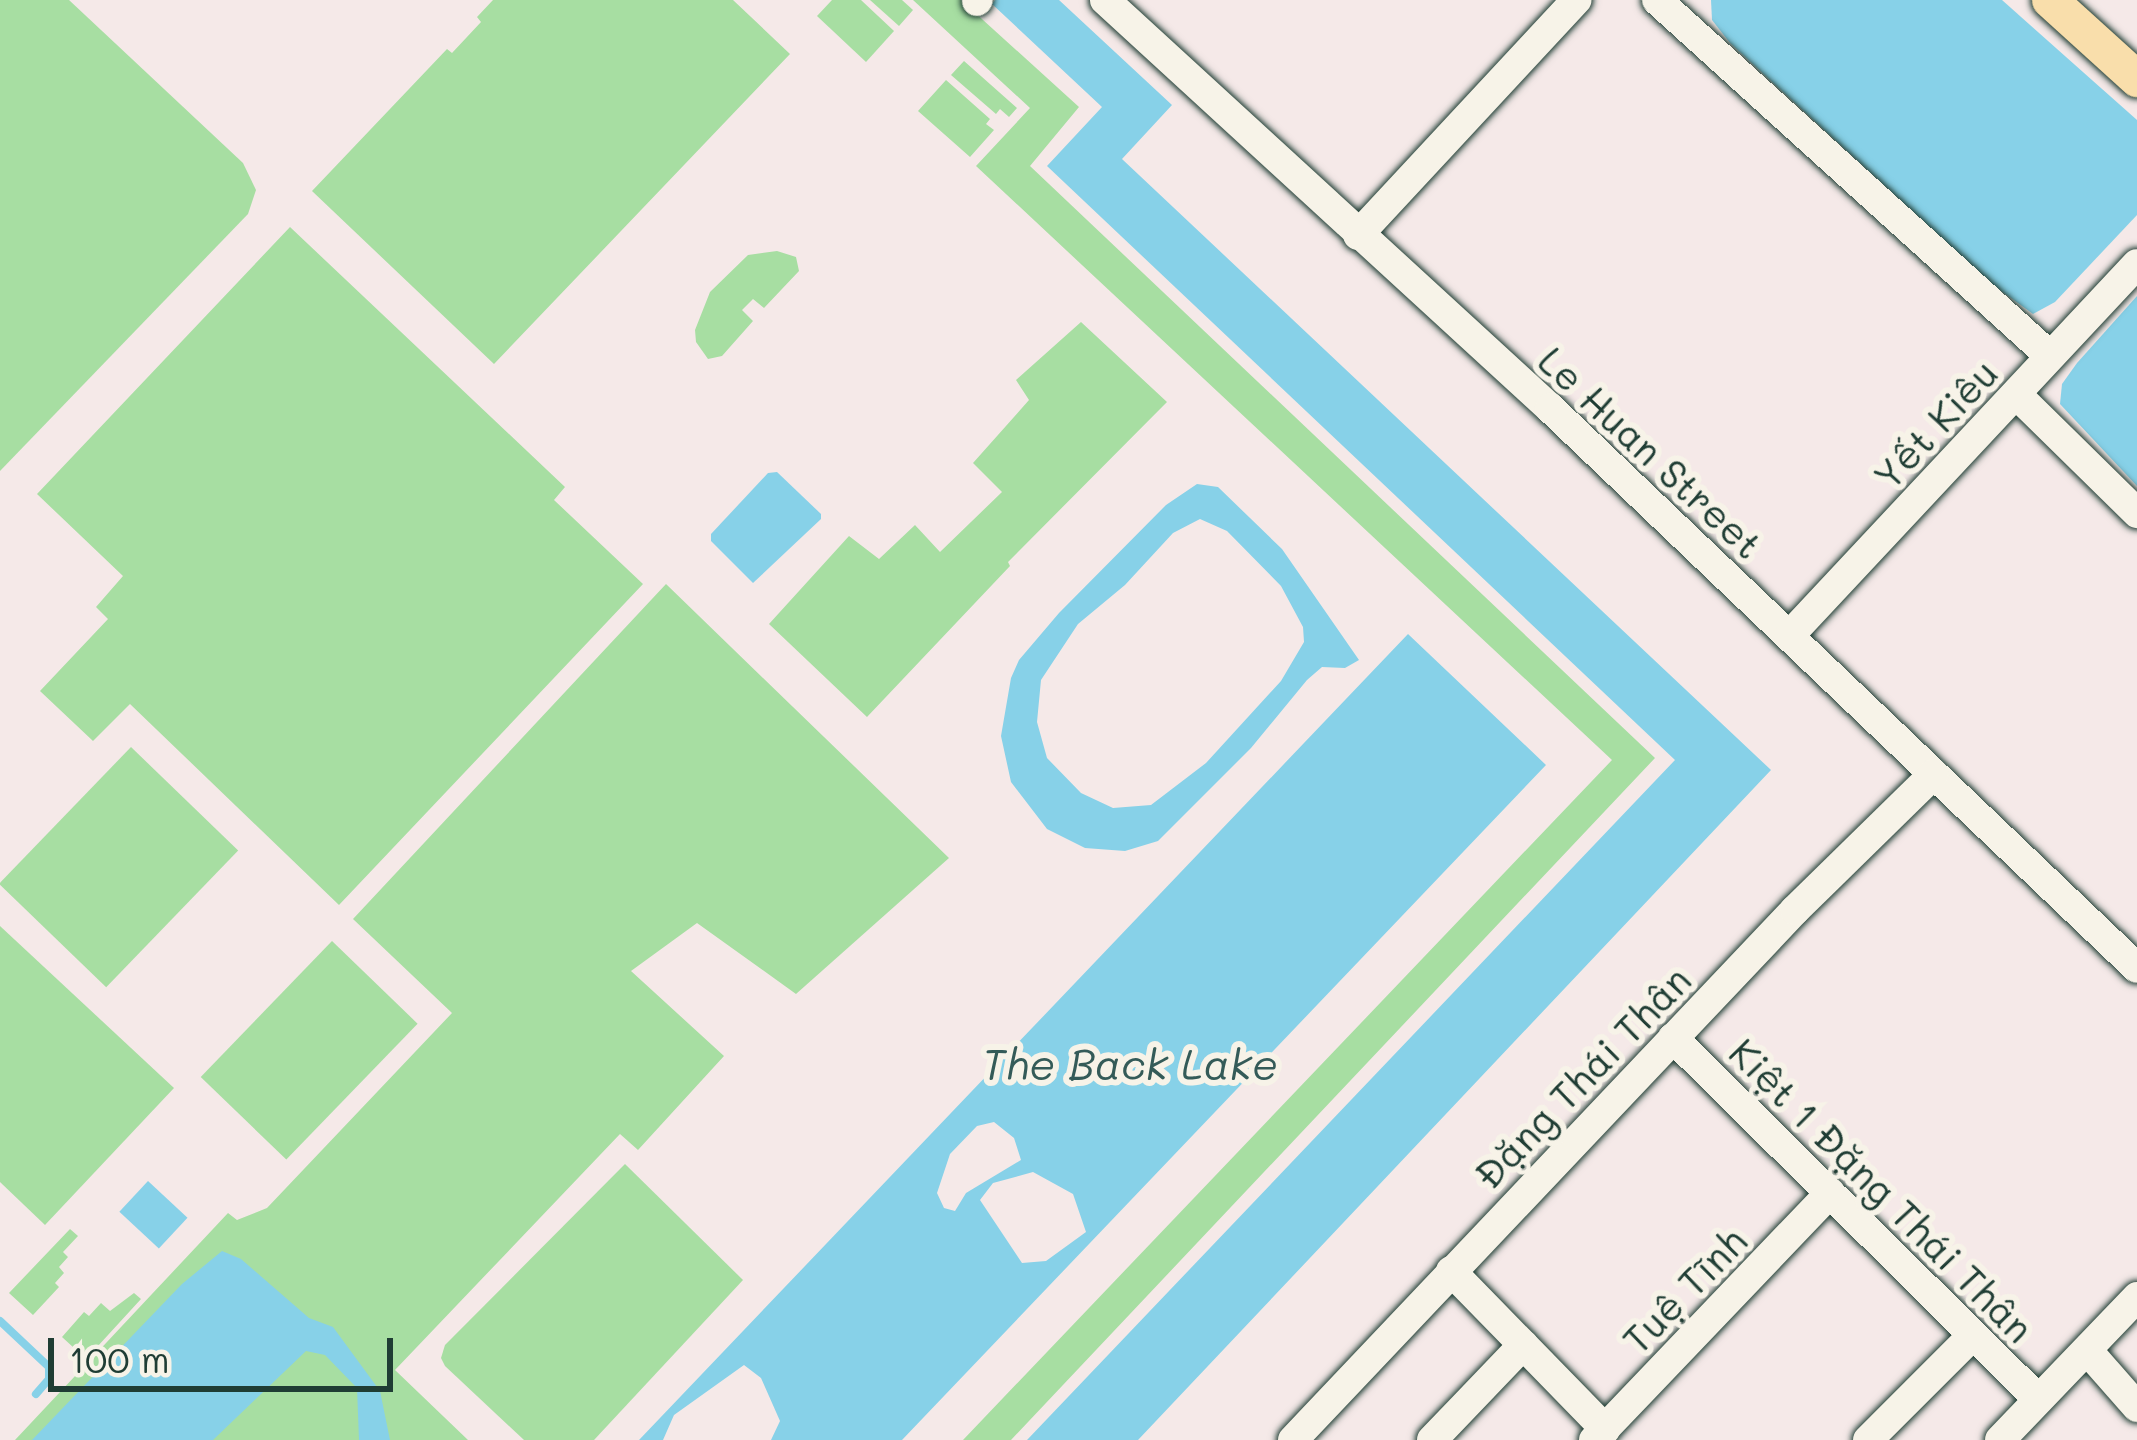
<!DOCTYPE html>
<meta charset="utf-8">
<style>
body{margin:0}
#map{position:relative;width:2137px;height:1440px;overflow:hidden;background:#f5e9e8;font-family:Mali,sans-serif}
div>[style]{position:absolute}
.green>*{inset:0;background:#a7dea2;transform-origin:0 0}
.water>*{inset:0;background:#87d1e8;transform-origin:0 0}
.stream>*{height:8px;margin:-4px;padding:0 4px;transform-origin:4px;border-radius:4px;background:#87d1e8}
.roads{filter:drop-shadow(0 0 3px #1f3d34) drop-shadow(0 0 3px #1f3d34)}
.minor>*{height:30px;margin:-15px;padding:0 15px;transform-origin:15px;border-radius:15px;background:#f7f3e8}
.major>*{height:36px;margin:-18px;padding:0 18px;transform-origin:18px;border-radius:18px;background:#f9deab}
span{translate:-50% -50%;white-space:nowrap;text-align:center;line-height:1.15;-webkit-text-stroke:12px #f7f3e8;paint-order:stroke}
.street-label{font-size:39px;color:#1f3d34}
.water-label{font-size:42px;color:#345b58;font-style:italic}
.scale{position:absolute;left:48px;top:1338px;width:345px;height:54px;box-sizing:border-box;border:6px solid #1f3d34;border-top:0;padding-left:15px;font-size:36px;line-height:42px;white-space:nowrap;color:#1f3d34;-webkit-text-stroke:9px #f7f3e8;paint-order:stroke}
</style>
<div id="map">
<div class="green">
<i style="clip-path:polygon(0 0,69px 0,243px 163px,256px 190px,248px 214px,0 471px)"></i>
<i style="clip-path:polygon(493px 0,733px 0,790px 54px,494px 364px,312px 191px,447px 49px,452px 53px,481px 22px,477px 17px)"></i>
<i style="clip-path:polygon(832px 0,861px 0,894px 31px,866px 62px,817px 16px)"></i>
<i style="clip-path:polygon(870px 0,902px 0,913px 10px,899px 26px)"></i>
<i style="clip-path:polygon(913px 0,961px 0,1079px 107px,1030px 166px,1655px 758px,1011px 1440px,963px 1440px,1612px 760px,976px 166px,1030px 108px)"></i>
<i style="clip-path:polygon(964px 61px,1017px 108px,1009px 117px,1000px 109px,996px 114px,951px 75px)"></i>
<i style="clip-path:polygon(946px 80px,990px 119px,986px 124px,994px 130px,970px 157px,918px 111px)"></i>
<i style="clip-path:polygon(290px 227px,565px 487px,554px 500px,643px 584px,339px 905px,130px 704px,93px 741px,40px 691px,108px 619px,96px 607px,123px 576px,37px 494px)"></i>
<i style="clip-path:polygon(777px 251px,796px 257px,799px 271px,764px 308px,753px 299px,742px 310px,753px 321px,722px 356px,708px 359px,696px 342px,695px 330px,710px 292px,748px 255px)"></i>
<i style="clip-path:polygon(1081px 322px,1167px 402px,1008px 562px,1010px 566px,867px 717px,769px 624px,849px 536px,879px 559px,915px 525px,940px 552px,1002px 492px,973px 463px,1029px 400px,1016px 380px)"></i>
<i style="clip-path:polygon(666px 584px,949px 858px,796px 994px,697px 923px,631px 971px,724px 1056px,638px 1150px,620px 1134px,395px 1370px,468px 1440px,15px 1440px,228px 1213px,237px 1220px,267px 1208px,452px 1013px,353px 919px)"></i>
<i style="left:131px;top:747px;width:149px;height:190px;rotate:44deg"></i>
<i style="clip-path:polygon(0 926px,174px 1088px,45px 1225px,0 1182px)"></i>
<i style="left:332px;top:941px;width:119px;height:189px;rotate:44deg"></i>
<i style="clip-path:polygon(625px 1164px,743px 1280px,594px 1440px,524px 1440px,445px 1366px,441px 1358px,445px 1345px)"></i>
<i style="clip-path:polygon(70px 1229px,78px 1236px,63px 1252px,68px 1257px,59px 1267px,64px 1273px,55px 1283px,59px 1287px,33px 1315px,9px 1293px)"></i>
<i style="clip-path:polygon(134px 1293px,141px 1299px,86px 1359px,62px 1337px,84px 1312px,89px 1316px,101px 1303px,110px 1311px)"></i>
</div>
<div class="water">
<i style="clip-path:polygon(995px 0,1059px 0,1172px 105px,1122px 159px,1771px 770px,1138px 1440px,1027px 1440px,1675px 760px,1047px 166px,1102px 107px,992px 4px)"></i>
<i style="clip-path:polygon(1711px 0,2002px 0,2137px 120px,2137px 215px,2055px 302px,2033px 314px,1989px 282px,1730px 43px,1712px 20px)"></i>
<i style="clip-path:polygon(2137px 296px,2137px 486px,2060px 404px,2062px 384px,2077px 363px)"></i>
<i style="clip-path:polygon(777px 472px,821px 514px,821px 519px,753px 583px,711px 541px,711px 534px,768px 473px)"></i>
<i style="clip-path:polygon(evenodd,1197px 484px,1218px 487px,1282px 549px,1359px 660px,1345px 668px,1322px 667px,1307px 680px,1251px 748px,1158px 841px,1125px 851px,1085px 848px,1047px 829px,1011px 782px,1001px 736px,1011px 678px,1019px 660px,1059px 613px,1166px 505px,1197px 484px,1200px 519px,1227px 531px,1281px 586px,1303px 627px,1304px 642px,1281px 681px,1206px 763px,1151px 805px,1113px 808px,1081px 793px,1047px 758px,1037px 722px,1041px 680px,1078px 624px,1125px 585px,1173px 533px,1200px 519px)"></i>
<i style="clip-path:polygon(evenodd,1408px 634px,1546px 765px,902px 1440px,771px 1440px,780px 1421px,761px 1378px,744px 1365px,674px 1415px,663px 1440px,639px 1440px,1408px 634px,994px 1122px,1014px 1138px,1021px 1160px,966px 1193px,955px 1211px,944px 1208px,937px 1193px,950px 1154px,977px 1126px,994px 1122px,1408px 634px,1033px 1172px,1073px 1194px,1086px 1232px,1046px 1261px,1022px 1263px,980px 1200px,993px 1183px,1033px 1172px)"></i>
<i style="left:148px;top:1181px;width:54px;height:42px;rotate:43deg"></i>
<i style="clip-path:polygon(222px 1251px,241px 1259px,309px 1318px,333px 1327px,380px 1391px,390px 1440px,359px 1440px,357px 1388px,325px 1355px,306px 1351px,213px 1440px,32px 1440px,182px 1284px)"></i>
</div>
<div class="stream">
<i style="left:0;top:1321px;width:67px;rotate:43.2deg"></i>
<i style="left:49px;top:1367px;width:12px;rotate:90deg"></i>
<i style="left:49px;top:1379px;width:20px;rotate:131deg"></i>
</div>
<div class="roads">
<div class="minor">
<i style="left:1105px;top:0;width:604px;rotate:42.52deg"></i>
<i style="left:1550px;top:408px;width:811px;rotate:43.65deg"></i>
<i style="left:1657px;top:0;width:530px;rotate:42.17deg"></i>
<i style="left:977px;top:1px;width:1px;rotate:-45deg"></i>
<i style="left:1358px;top:235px;width:321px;rotate:-47.1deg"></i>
<i style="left:2016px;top:394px;width:170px;rotate:44.5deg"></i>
<i style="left:1789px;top:636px;width:509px;rotate:-46.91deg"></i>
<i style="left:1673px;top:1038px;width:512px;rotate:44.68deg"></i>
<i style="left:1451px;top:1271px;width:221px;rotate:45.7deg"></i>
<i style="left:2087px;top:1350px;width:76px;rotate:48.7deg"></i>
<i style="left:1293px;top:1440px;width:730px;rotate:-46.55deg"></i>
<i style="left:1795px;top:910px;width:194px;rotate:-44.4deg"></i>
<i style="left:1432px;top:1440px;width:132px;rotate:-46.2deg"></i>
<i style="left:1594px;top:1440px;width:342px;rotate:-46.3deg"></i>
<i style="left:1868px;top:1440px;width:148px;rotate:-45deg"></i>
<i style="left:2000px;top:1440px;width:198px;rotate:-46.2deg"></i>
</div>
<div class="major">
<i style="left:2050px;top:0;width:118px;rotate:42.2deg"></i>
</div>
</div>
<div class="street-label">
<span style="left:1935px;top:424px;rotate:-47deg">Yết Kiêu</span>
<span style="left:1651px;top:452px;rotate:43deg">Le Huan Street</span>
<span style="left:1582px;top:1077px;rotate:-46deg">Đặng Thái Thân</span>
<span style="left:1882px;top:1190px;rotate:45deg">Kiệt 1 Đặng Thái Thân</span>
<span style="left:1684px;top:1290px;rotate:-46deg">Tuệ Tĩnh</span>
</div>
<div class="water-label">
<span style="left:1130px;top:1064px">The Back Lake</span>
</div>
<div class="scale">100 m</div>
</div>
